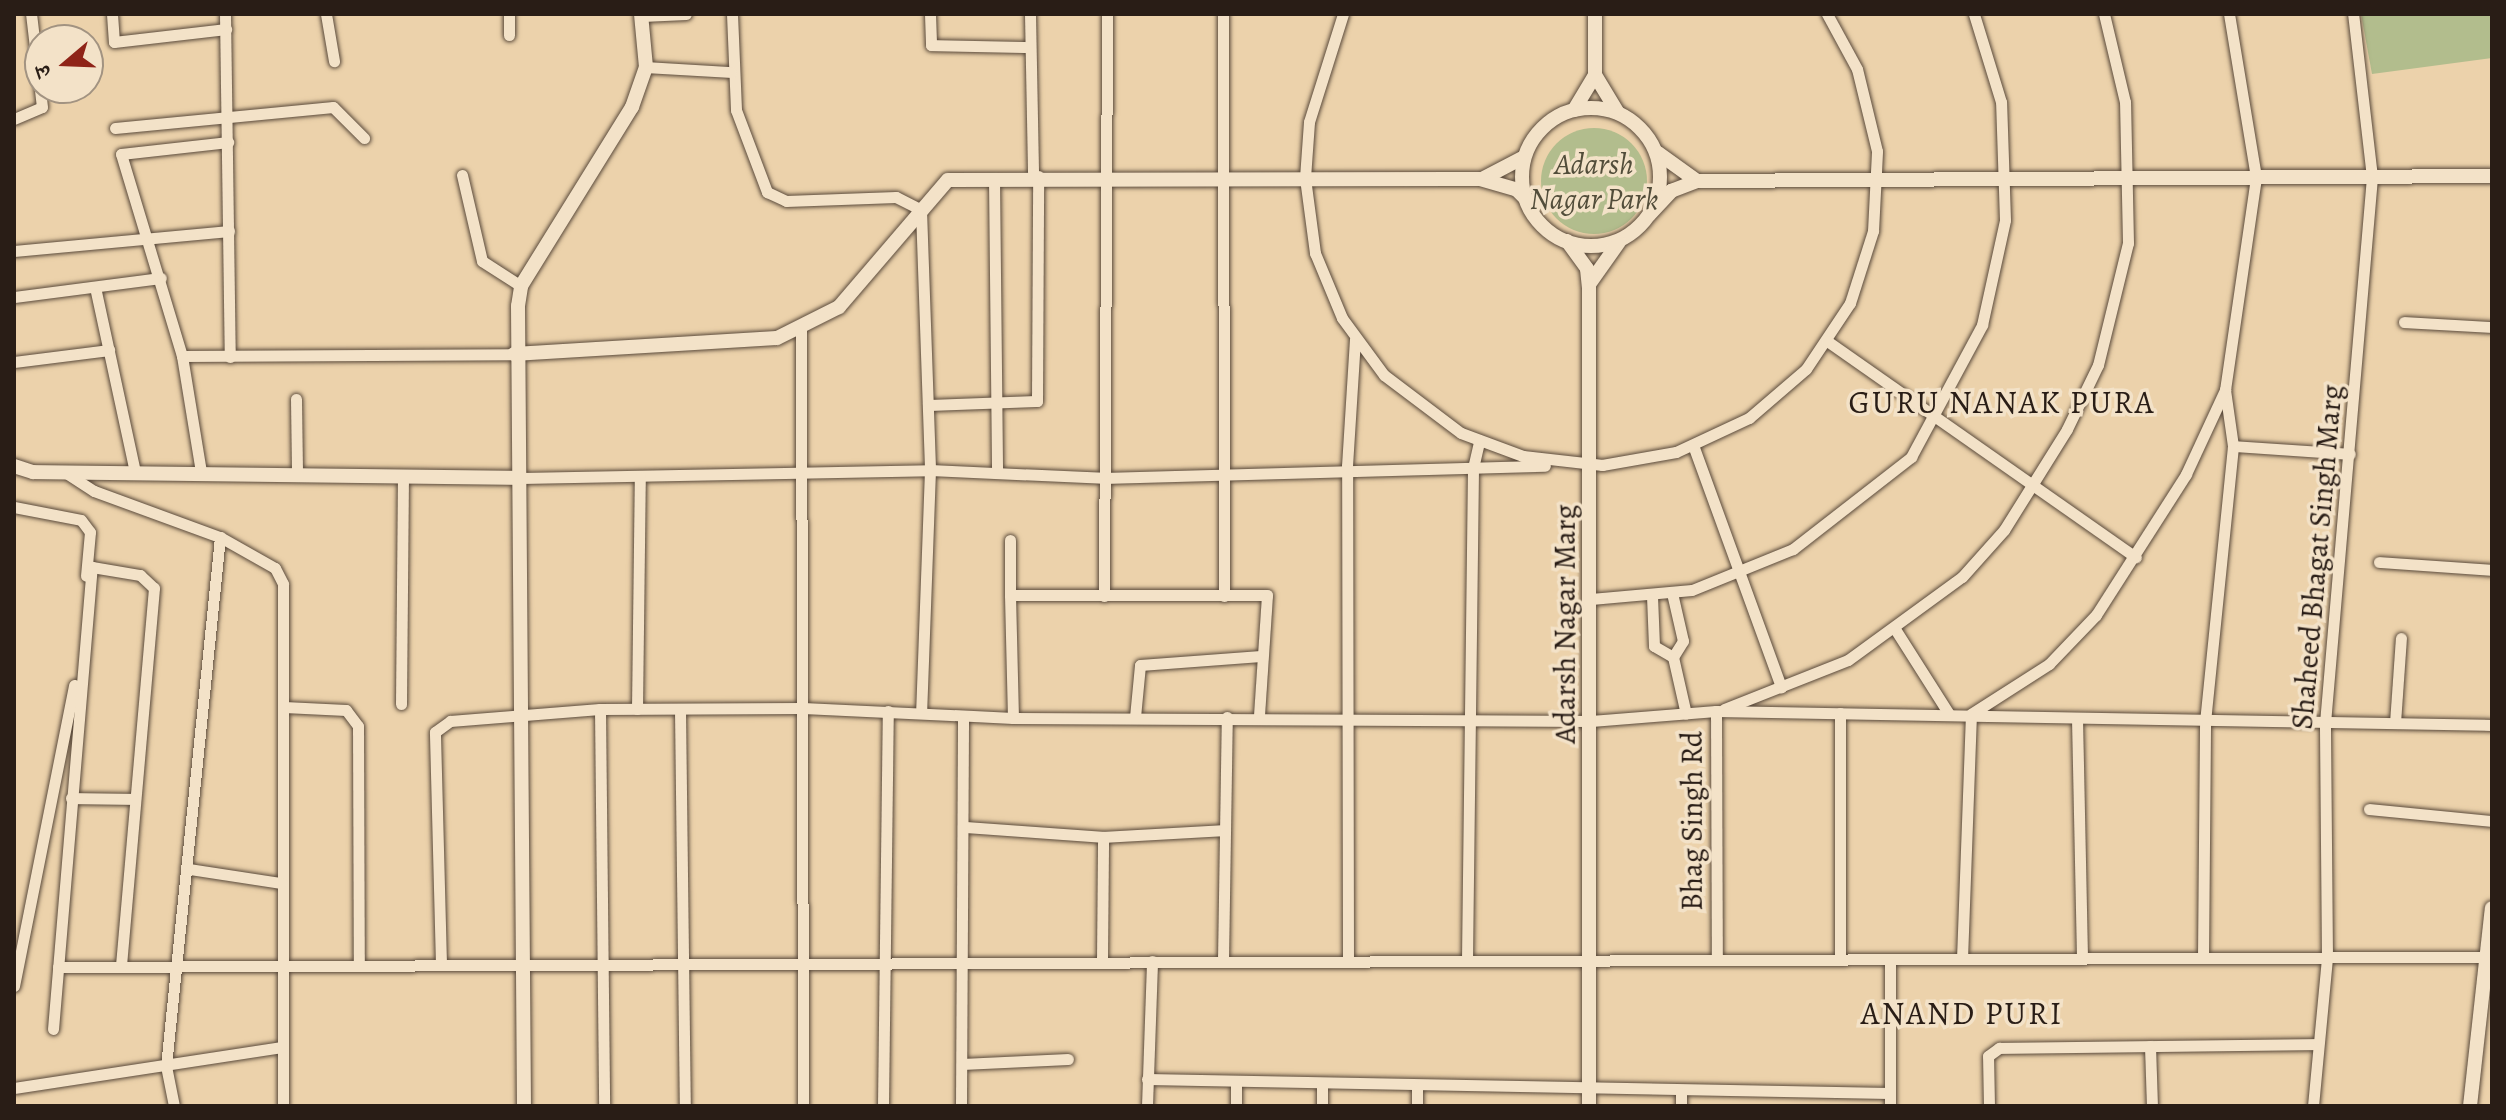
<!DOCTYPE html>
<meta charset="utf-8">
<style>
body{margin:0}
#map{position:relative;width:2506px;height:1120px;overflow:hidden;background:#ecd2ab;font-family:Alegreya,"Noto Serif Devanagari",serif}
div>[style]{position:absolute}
.green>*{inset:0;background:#b2bd8d}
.round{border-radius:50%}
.roads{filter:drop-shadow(0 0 2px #5a4a3b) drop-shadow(0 0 2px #5a4a3b)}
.minor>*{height:11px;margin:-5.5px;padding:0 5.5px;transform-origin:5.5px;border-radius:5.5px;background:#f3e2c8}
.tertiary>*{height:14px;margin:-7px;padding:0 7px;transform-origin:7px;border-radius:7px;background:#f3e2c8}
.tertiary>.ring{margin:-7px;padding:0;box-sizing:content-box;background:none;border:14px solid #f3e2c8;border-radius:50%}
span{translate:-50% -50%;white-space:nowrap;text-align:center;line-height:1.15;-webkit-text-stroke:7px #f3e2c8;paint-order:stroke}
.park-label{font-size:30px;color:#524d3a;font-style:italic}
.street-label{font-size:30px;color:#291d16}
.neighbourhood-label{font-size:32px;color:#291d16;letter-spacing:2px}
.frame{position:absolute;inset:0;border:16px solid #291d16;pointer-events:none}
.north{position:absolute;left:24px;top:24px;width:80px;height:80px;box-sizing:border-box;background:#f3e2c8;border:2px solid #a29381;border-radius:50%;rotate:251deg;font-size:22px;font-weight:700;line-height:32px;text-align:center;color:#291d16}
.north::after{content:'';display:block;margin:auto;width:28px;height:36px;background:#8f2418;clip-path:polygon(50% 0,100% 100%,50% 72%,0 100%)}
</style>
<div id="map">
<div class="green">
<i style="clip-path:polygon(2361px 14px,2492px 14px,2492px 58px,2372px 74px)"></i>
<i class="round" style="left:1541px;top:128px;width:106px;height:106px"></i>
</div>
<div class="roads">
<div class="minor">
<i style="left:112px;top:14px;width:28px;rotate:86deg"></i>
<i style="left:114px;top:42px;width:113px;rotate:-6.6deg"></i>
<i style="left:225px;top:14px;width:343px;rotate:89.2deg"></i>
<i style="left:326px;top:14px;width:48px;rotate:80.3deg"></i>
<i style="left:509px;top:14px;width:21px;rotate:90deg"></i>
<i style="left:732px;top:14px;width:96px;rotate:87.6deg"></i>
<i style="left:736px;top:110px;width:88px;rotate:69.3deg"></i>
<i style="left:767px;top:192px;width:21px;rotate:25deg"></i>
<i style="left:786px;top:201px;width:110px;rotate:-2.1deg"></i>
<i style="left:896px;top:197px;width:28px;rotate:27deg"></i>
<i style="left:921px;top:210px;width:260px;rotate:88deg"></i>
<i style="left:930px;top:470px;width:241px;rotate:92.1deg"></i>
<i style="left:930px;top:14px;width:31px;rotate:88deg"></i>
<i style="left:931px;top:45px;width:99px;rotate:1.2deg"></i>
<i style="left:1030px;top:14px;width:162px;rotate:88.9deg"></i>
<i style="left:1223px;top:14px;width:582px;rotate:89.9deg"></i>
<i style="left:1343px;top:14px;width:113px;rotate:107.5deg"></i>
<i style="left:1309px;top:122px;width:56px;rotate:94.1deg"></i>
<i style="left:1305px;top:178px;width:76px;rotate:82.4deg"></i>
<i style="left:1315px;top:253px;width:70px;rotate:67.4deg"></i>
<i style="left:1342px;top:318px;width:71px;rotate:53.6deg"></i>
<i style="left:1384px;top:375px;width:96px;rotate:37deg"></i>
<i style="left:1461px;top:433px;width:66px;rotate:20.4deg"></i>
<i style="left:1523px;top:456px;width:80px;rotate:6.5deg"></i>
<i style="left:1602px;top:465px;width:75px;rotate:-10deg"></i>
<i style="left:1676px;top:452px;width:81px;rotate:-25deg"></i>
<i style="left:1749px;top:418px;width:75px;rotate:-40.7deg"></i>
<i style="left:1806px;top:369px;width:79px;rotate:-56.3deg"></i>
<i style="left:1850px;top:303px;width:76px;rotate:-72.3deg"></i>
<i style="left:1873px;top:231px;width:80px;rotate:-87.1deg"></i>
<i style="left:1877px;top:151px;width:84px;rotate:-103.7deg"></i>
<i style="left:1857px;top:69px;width:63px;rotate:-118.6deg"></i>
<i style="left:642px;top:16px;width:44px;rotate:-2.6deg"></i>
<i style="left:646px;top:67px;width:85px;rotate:3.4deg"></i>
<i style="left:14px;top:119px;width:30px;rotate:-23deg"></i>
<i style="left:42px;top:107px;width:94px;rotate:-96.7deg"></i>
<i style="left:115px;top:128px;width:219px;rotate:-5.5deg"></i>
<i style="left:333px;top:107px;width:44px;rotate:45deg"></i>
<i style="left:462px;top:175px;width:88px;rotate:76.9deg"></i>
<i style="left:482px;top:261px;width:46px;rotate:32.7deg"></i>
<i style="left:994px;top:178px;width:295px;rotate:89.4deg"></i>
<i style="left:14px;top:251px;width:216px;rotate:-5.3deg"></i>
<i style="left:95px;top:287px;width:189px;rotate:77.8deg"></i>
<i style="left:14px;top:297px;width:148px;rotate:-7.4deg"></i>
<i style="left:2404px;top:322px;width:88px;rotate:3.3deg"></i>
<i style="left:801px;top:326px;width:780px;rotate:89.85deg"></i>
<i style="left:1827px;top:341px;width:377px;rotate:35deg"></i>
<i style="left:182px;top:356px;width:332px;rotate:-0.3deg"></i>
<i style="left:14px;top:362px;width:96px;rotate:-7.2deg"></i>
<i style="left:296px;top:399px;width:76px;rotate:89.2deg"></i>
<i style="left:928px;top:405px;width:109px;rotate:-2.1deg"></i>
<i style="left:1037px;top:401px;width:225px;rotate:-89.7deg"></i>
<i style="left:1693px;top:445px;width:258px;rotate:70deg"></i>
<i style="left:2233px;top:446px;width:117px;rotate:3.9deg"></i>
<i style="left:201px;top:472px;width:118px;rotate:-99.3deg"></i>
<i style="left:182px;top:356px;width:211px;rotate:-106.8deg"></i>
<i style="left:121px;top:154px;width:108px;rotate:-6.4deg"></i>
<i style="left:66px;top:473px;width:33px;rotate:33deg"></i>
<i style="left:94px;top:491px;width:134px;rotate:20.1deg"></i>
<i style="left:220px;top:537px;width:63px;rotate:29.4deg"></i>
<i style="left:275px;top:568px;width:18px;rotate:63deg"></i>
<i style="left:283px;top:584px;width:522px;rotate:90deg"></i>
<i style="left:521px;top:478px;width:409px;rotate:-1.1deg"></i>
<i style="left:930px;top:470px;width:173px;rotate:2.6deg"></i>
<i style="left:1103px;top:478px;width:442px;rotate:-1.6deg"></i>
<i style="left:14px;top:507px;width:68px;rotate:11deg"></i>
<i style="left:81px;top:520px;width:15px;rotate:53deg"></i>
<i style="left:90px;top:532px;width:44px;rotate:95.2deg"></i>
<i style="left:1010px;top:540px;width:55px;rotate:90deg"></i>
<i style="left:2379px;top:562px;width:113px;rotate:4deg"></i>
<i style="left:1104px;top:596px;width:582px;rotate:-89.7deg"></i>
<i style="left:1652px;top:596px;width:50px;rotate:87.7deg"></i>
<i style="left:1654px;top:646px;width:22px;rotate:30deg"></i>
<i style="left:1673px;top:657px;width:19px;rotate:-58deg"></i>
<i style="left:1683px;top:641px;width:49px;rotate:-102.9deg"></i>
<i style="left:1591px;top:599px;width:101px;rotate:-5.1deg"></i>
<i style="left:1692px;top:590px;width:109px;rotate:-22.1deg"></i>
<i style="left:1793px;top:549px;width:150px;rotate:-37.9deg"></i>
<i style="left:1911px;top:457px;width:150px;rotate:-61.7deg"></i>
<i style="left:1982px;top:325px;width:107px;rotate:-77.6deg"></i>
<i style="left:2005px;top:220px;width:118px;rotate:-91.9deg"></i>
<i style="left:2001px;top:102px;width:92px;rotate:-107.1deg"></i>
<i style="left:1895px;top:629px;width:101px;rotate:57.6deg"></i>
<i style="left:1673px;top:657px;width:58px;rotate:77.2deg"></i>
<i style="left:401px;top:704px;width:225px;rotate:-89.5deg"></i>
<i style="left:284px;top:707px;width:62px;rotate:2.8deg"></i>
<i style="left:346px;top:710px;width:20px;rotate:53deg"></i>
<i style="left:358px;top:726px;width:239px;rotate:89.8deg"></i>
<i style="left:600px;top:709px;width:397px;rotate:89.4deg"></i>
<i style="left:637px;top:709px;width:232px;rotate:-89.3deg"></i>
<i style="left:1724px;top:709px;width:133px;rotate:-21.6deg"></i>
<i style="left:1848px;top:660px;width:141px;rotate:-36.1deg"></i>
<i style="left:1962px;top:577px;width:63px;rotate:-48.2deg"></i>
<i style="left:2004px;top:530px;width:119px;rotate:-58deg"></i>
<i style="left:2067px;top:429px;width:71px;rotate:-64.2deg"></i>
<i style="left:2098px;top:365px;width:126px;rotate:-76.2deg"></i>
<i style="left:2128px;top:243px;width:141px;rotate:-91.2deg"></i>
<i style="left:2125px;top:102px;width:90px;rotate:-103.4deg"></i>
<i style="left:680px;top:710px;width:396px;rotate:89.3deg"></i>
<i style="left:1716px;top:711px;width:249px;rotate:89.8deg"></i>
<i style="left:1840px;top:713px;width:246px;rotate:90deg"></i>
<i style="left:1135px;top:717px;width:52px;rotate:-84.5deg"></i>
<i style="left:1140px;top:665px;width:121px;rotate:-4.3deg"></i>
<i style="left:1013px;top:718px;width:123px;rotate:-91.4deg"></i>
<i style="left:1010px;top:595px;width:257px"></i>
<i style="left:1267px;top:595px;width:122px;rotate:93.8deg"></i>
<i style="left:2077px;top:718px;width:241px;rotate:88.8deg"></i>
<i style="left:2395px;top:723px;width:85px;rotate:-86deg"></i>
<i style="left:71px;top:798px;width:63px;rotate:0.9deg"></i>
<i style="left:2369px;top:809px;width:124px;rotate:5.6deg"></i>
<i style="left:964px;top:827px;width:139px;rotate:4.1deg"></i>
<i style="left:189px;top:869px;width:93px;rotate:8.7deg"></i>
<i style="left:2203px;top:958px;width:236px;rotate:-89.5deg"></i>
<i style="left:2205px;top:722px;width:277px;rotate:-84.2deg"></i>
<i style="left:2233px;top:446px;width:57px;rotate:-98.1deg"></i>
<i style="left:1890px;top:959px;width:147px;rotate:90deg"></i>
<i style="left:1962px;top:959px;width:245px;rotate:-87.9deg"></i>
<i style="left:1971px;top:714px;width:93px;rotate:-32.7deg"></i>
<i style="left:2049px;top:664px;width:68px;rotate:-46.2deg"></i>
<i style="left:2096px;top:615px;width:167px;rotate:-57.4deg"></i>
<i style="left:2186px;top:474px;width:93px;rotate:-65.1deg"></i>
<i style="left:2225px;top:390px;width:215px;rotate:-81.7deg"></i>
<i style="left:2256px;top:177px;width:165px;rotate:-99.4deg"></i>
<i style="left:1467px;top:960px;width:492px;rotate:-89.3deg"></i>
<i style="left:1473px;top:468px;width:28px;rotate:-77deg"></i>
<i style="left:1102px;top:961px;width:124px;rotate:-89.5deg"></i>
<i style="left:1103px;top:837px;width:122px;rotate:-3.3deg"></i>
<i style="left:1223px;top:961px;width:244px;rotate:-89.1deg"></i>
<i style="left:1348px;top:961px;width:495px;rotate:-90.1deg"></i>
<i style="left:1347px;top:466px;width:127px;rotate:-86.4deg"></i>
<i style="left:441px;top:964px;width:232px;rotate:-91.5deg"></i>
<i style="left:435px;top:732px;width:19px;rotate:-36deg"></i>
<i style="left:450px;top:721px;width:150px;rotate:-4.6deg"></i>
<i style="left:600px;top:709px;width:203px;rotate:-0.3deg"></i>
<i style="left:803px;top:708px;width:210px;rotate:2.7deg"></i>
<i style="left:1013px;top:718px;width:578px;rotate:0.3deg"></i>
<i style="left:1591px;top:721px;width:125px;rotate:-4.6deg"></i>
<i style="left:1716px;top:711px;width:776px;rotate:1.03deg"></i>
<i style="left:58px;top:967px;width:2429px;rotate:-0.24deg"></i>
<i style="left:14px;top:986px;width:307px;rotate:-78.7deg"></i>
<i style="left:53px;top:1029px;width:464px;rotate:-85.2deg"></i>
<i style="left:92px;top:567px;width:49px;rotate:9.5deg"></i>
<i style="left:140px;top:575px;width:19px;rotate:43deg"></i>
<i style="left:154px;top:588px;width:380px;rotate:95deg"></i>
<i style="left:2150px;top:1046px;width:60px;rotate:88.1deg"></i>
<i style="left:962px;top:1064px;width:106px;rotate:-2.7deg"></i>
<i style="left:1147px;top:1079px;width:742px;rotate:1.08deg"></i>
<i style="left:1417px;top:1087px;width:19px;rotate:90deg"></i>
<i style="left:14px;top:1088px;width:271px;rotate:-8.7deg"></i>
<i style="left:1681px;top:1093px;width:13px;rotate:90deg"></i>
<i style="left:174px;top:1106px;width:41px;rotate:-101.3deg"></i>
<i style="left:166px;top:1066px;width:532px;rotate:-84.17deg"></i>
<i style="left:883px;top:1106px;width:395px;rotate:-89.3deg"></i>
<i style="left:961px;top:1106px;width:390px;rotate:-89.7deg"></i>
<i style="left:1147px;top:1106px;width:145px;rotate:-88deg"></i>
<i style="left:1236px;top:1106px;width:25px;rotate:-90deg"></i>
<i style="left:1322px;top:1106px;width:23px;rotate:-90deg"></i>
<i style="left:1989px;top:1106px;width:50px;rotate:-91.1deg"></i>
<i style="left:1988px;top:1056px;width:14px;rotate:-36deg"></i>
<i style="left:1999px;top:1048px;width:318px;rotate:-0.7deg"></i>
<i style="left:2313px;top:1106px;width:149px;rotate:-84.6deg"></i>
<i style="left:2327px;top:958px;width:235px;rotate:-90.5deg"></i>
<i style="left:2325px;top:723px;width:548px;rotate:-85.08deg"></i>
<i style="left:2372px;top:177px;width:164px;rotate:-96.6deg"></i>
</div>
<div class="tertiary">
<i style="left:1595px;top:14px;width:61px;rotate:90deg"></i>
<i style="left:1595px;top:75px;width:44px;rotate:58.8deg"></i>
<i class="ring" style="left:1522px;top:108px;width:124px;height:124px"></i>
<i style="left:1574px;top:110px;width:41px;rotate:-59deg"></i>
<i style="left:1658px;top:153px;width:48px;rotate:35.7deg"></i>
<i style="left:1484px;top:178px;width:45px;rotate:-27.7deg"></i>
<i style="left:1649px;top:215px;width:33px;rotate:-47deg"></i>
<i style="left:1671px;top:191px;width:28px;rotate:-21deg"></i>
<i style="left:1697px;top:181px;width:795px;rotate:-0.36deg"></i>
<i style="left:1567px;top:241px;width:34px;rotate:54deg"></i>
<i style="left:1587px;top:269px;width:18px;rotate:84deg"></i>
<i style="left:1589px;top:287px;width:819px;rotate:90deg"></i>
<i style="left:1590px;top:283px;width:50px;rotate:-54.7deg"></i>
<i style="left:514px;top:354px;width:263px;rotate:-3.5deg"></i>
<i style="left:777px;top:338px;width:69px;rotate:-26.6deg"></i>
<i style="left:839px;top:307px;width:167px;rotate:-49.4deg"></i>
<i style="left:948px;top:180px;width:532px;rotate:-0.11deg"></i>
<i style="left:1480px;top:179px;width:37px;rotate:16deg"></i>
<i style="left:1516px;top:189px;width:16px;rotate:45deg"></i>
<i style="left:14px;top:466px;width:20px;rotate:18deg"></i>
<i style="left:33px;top:472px;width:488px;rotate:0.7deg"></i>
<i style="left:524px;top:1106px;width:800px;rotate:-90.43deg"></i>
<i style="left:518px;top:306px;width:20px;rotate:-81deg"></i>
<i style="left:521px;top:286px;width:211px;rotate:-58.2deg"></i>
<i style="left:632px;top:107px;width:42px;rotate:-70.7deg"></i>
<i style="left:646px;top:67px;width:53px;rotate:-95.4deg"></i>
<i style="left:2470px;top:1106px;width:199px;rotate:-83.7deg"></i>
</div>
</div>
<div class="park-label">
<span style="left:1594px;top:181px">Adarsh<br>Nagar Park</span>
</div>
<div class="street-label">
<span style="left:2317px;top:557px;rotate:-85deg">Shaheed Bhagat Singh Marg</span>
<span style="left:1565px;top:624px;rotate:-90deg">Adarsh Nagar Marg</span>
<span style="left:1692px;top:821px;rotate:-90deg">Bhag Singh Rd</span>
</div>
<div class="neighbourhood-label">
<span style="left:2002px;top:402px">GURU NANAK PURA</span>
<span style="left:1962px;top:1013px">ANAND PURI</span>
</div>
<div class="frame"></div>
<div class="north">उ</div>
</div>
